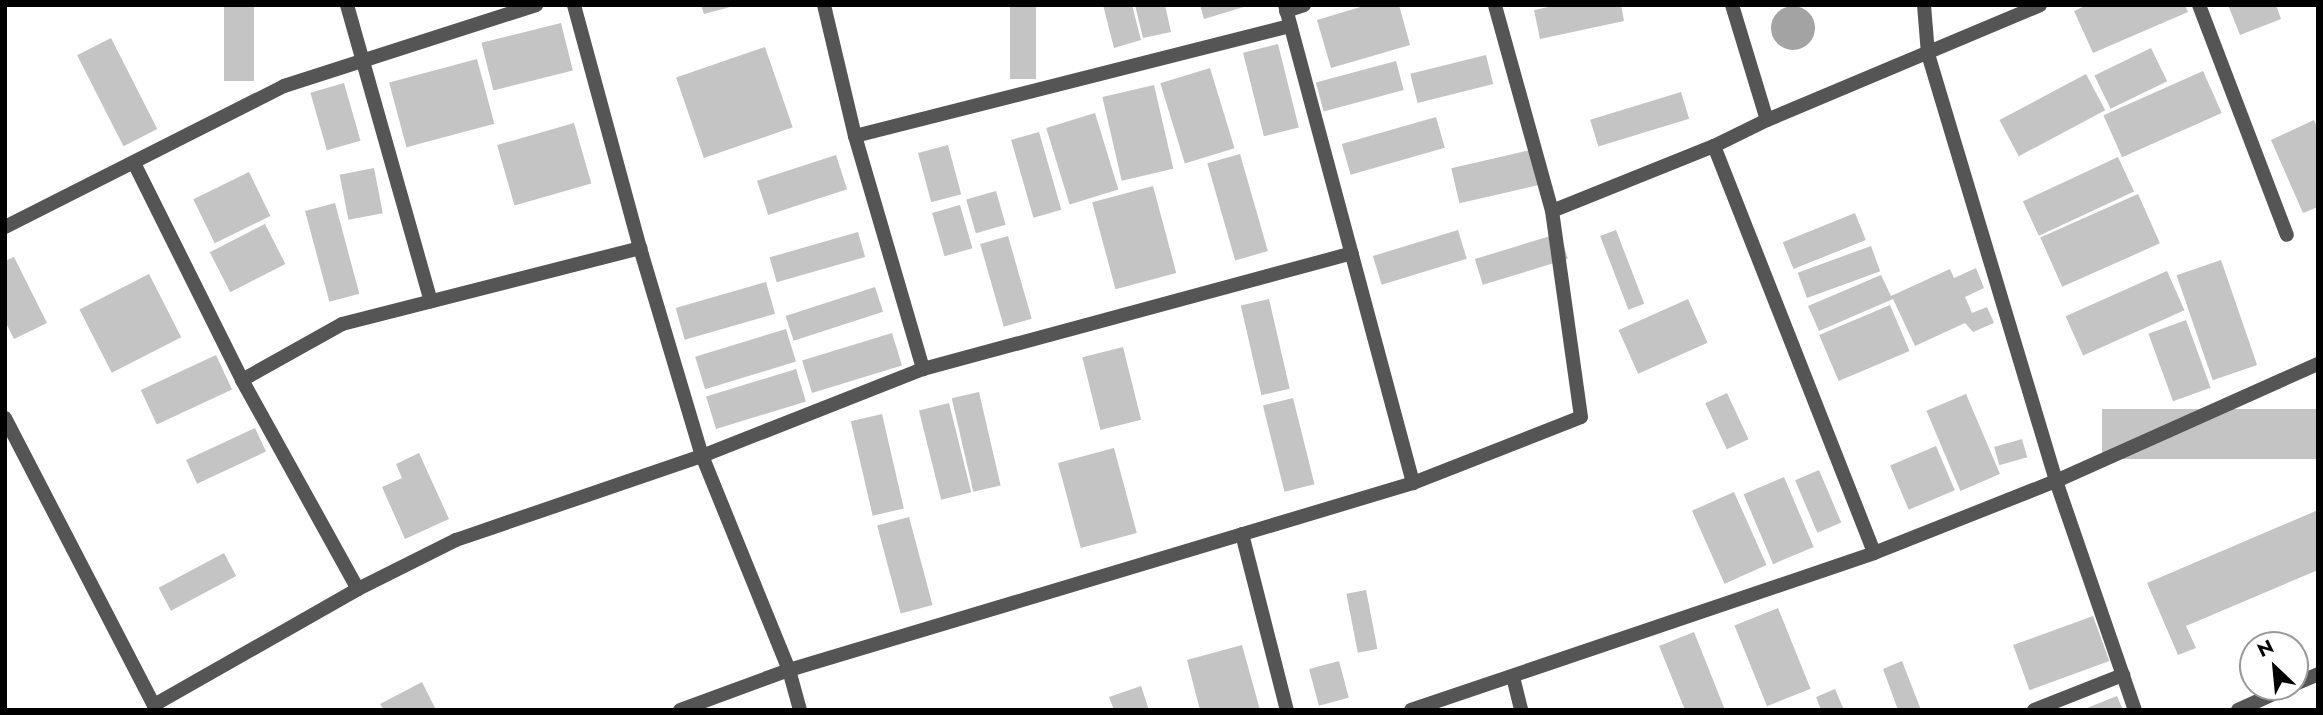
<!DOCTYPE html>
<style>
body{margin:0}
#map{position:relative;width:2323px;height:715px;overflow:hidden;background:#fff;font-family:Jost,sans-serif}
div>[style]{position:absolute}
.water>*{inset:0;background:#a3a3a3}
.round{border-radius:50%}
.building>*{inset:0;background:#c4c4c4;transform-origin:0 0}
.minor>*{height:14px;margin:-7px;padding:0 7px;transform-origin:7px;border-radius:7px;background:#555}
span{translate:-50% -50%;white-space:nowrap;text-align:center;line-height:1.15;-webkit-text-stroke:5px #fff;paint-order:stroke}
.frame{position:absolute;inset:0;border:7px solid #000;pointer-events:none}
.north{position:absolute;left:2239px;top:631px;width:70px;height:70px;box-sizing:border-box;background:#fff;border:2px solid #999;border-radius:50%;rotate:334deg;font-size:19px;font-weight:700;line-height:28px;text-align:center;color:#000}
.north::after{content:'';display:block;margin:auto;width:24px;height:32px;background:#000;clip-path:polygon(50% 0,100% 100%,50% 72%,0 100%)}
</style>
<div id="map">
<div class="water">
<i class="round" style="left:1771px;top:6px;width:44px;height:44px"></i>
</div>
<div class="building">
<i style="left:224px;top:5px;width:30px;height:76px"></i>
<i style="clip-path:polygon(701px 5px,734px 5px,734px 6px,704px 14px)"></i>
<i style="left:1010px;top:5px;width:26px;height:74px"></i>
<i style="clip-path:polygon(1103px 5px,1132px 5px,1141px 40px,1114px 48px)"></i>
<i style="clip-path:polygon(1135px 5px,1165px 5px,1171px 32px,1143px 38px)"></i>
<i style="clip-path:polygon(1200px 5px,1247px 5px,1247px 6px,1204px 19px)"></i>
<i style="clip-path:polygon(1367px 5px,1399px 5px,1410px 45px,1331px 68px,1317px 20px)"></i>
<i style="clip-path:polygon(1558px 5px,1621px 5px,1624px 21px,1540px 39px,1534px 10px)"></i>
<i style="clip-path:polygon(2087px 5px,2185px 5px,2188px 12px,2093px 53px,2074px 11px)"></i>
<i style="clip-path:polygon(2228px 5px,2276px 5px,2281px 19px,2240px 35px)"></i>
<i style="left:561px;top:23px;width:49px;height:82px;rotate:76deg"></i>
<i style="left:111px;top:38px;width:102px;height:38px;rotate:63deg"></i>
<i style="left:1278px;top:44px;width:86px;height:36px;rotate:76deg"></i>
<i style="left:765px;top:47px;width:85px;height:94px;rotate:71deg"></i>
<i style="left:2151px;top:48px;width:37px;height:63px;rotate:64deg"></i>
<i style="left:1486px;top:55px;width:30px;height:78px;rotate:76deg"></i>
<i style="left:477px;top:59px;width:67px;height:91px;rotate:75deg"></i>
<i style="left:1396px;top:61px;width:30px;height:83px;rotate:75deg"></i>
<i style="left:1210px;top:68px;width:84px;height:52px;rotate:73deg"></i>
<i style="left:2203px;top:71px;width:46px;height:109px;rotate:66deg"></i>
<i style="left:2086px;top:74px;width:41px;height:98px;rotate:62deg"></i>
<i style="left:344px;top:83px;width:60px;height:35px;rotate:74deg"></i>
<i style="left:1154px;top:85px;width:86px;height:53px;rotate:77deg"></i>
<i style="left:1681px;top:92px;width:28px;height:95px;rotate:73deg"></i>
<i style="left:1095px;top:113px;width:80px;height:51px;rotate:73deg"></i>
<i style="left:1436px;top:117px;width:32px;height:98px;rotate:74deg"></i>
<i style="clip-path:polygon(2314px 120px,2318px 130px,2318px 207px,2303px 213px,2271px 140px)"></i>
<i style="left:574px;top:123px;width:63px;height:80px;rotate:74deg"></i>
<i style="left:1039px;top:132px;width:81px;height:29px;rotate:74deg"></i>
<i style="left:948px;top:145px;width:51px;height:31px;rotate:75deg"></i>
<i style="left:1539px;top:148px;width:36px;height:90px;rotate:77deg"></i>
<i style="left:1240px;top:154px;width:101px;height:34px;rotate:74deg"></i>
<i style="left:836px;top:155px;width:36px;height:83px;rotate:72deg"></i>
<i style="left:2118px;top:157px;width:38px;height:105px;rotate:65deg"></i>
<i style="left:374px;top:168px;width:46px;height:35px;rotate:79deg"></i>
<i style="left:249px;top:172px;width:49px;height:62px;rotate:64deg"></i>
<i style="left:1153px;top:186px;width:90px;height:63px;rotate:75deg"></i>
<i style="left:996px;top:191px;width:35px;height:31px;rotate:74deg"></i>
<i style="left:2138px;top:194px;width:54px;height:107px;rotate:66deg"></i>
<i style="left:335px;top:203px;width:94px;height:31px;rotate:75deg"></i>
<i style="left:960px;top:205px;width:45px;height:29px;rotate:74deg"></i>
<i style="left:1855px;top:213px;width:29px;height:78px;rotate:68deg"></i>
<i style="left:265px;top:224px;width:45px;height:62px;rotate:63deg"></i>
<i style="left:1458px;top:230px;width:30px;height:89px;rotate:73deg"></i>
<i style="left:1616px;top:230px;width:79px;height:17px;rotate:69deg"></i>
<i style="left:858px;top:232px;width:26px;height:92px;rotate:74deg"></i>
<i style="left:1560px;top:233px;width:27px;height:89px;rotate:73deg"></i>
<i style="left:1008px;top:236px;width:86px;height:29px;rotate:74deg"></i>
<i style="left:1871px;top:246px;width:27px;height:78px;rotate:70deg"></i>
<i style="clip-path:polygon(14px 257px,47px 323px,14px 339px,5px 321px,5px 261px)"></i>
<i style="left:2221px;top:260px;width:111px;height:47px;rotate:71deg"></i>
<i style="clip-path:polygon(1976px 268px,1984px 288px,1965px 297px,1972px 313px,1987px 307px,1994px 323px,1973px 332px,1965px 323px,1915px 346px,1893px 299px,1819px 331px,1808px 306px,1881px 275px,1891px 296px,1950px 269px,1954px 278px)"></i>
<i style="left:2167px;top:271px;width:43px;height:111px;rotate:66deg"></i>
<i style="left:149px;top:274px;width:71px;height:78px;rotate:63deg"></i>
<i style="left:766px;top:282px;width:33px;height:94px;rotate:74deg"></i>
<i style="left:875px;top:287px;width:26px;height:94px;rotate:72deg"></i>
<i style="left:1269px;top:299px;width:92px;height:29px;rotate:77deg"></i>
<i style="left:1688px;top:299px;width:48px;height:76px;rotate:66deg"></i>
<i style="left:1890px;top:305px;width:50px;height:77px;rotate:67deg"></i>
<i style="left:2186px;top:320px;width:72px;height:40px;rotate:70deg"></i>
<i style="left:786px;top:329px;width:34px;height:95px;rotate:73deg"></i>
<i style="left:892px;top:333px;width:34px;height:94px;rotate:73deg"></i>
<i style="left:1123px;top:347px;width:75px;height:42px;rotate:76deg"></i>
<i style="left:216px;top:355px;width:38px;height:83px;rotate:65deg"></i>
<i style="left:796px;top:369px;width:34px;height:94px;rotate:73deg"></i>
<i style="left:979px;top:392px;width:96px;height:28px;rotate:77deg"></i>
<i style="left:1727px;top:393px;width:51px;height:24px;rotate:65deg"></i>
<i style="left:1966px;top:394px;width:87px;height:43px;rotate:67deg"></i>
<i style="left:1293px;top:398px;width:89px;height:31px;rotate:76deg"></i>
<i style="left:949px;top:403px;width:92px;height:31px;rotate:76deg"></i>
<i style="left:2318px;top:409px;width:50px;height:216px;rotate:90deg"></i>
<i style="left:882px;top:414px;width:97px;height:32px;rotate:77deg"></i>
<i style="left:255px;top:428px;width:26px;height:76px;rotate:65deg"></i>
<i style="left:2022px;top:439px;width:19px;height:29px;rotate:74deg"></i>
<i style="left:1936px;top:446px;width:48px;height:50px;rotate:67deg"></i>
<i style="left:1114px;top:448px;width:88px;height:58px;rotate:75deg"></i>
<i style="clip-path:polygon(419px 453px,449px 519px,405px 539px,382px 487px,402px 478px,396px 464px)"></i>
<i style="left:1819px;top:470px;width:57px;height:26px;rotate:67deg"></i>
<i style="left:1784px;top:477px;width:76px;height:44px;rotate:67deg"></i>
<i style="left:1734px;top:492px;width:80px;height:46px;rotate:66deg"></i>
<i style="clip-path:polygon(2318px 510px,2318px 570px,2186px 626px,2196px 648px,2178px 655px,2147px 583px)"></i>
<i style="left:909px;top:517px;width:91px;height:33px;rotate:75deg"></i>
<i style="left:224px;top:553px;width:26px;height:74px;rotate:62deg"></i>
<i style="left:1366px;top:590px;width:60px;height:20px;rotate:79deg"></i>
<i style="left:1778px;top:608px;width:87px;height:47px;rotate:68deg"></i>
<i style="left:2093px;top:616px;width:48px;height:85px;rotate:70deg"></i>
<i style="clip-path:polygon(1694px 632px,1725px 710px,1685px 710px,1659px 646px)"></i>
<i style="clip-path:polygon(1242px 645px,1260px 710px,1200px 710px,1187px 660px)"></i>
<i style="left:1339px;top:661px;width:38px;height:31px;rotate:75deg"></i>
<i style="clip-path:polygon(1902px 661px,1921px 710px,1898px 710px,1883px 669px)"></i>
<i style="clip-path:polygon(422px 682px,436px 710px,384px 710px,380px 704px)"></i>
<i style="clip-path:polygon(1141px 686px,1149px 710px,1114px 710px,1109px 697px)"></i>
<i style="clip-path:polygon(1835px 689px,1844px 710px,1821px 710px,1816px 697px)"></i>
<i style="clip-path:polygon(2117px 696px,2123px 710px,2082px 710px)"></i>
</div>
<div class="minor">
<i style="left:347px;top:5px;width:308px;rotate:74.2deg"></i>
<i style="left:824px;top:5px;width:135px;rotate:76.7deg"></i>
<i style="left:855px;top:136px;width:243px;rotate:73.7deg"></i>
<i style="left:1285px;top:5px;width:495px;rotate:75deg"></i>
<i style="left:1732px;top:5px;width:120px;rotate:73.1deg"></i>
<i style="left:1924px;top:5px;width:49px;rotate:85.3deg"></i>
<i style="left:1928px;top:54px;width:446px;rotate:73.3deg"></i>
<i style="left:2056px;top:481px;width:242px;rotate:71deg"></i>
<i style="left:2199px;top:5px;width:246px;rotate:69.1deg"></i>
<i style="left:1286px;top:11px;width:19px;rotate:-18deg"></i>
<i style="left:855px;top:136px;width:449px;rotate:-14.2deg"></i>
<i style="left:1714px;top:146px;width:437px;rotate:68.5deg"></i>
<i style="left:134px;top:163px;width:242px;rotate:63.5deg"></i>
<i style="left:242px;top:380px;width:239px;rotate:61deg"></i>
<i style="left:358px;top:589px;width:110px;rotate:-26.6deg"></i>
<i style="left:456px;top:540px;width:260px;rotate:-18.9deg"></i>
<i style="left:702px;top:456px;width:217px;rotate:-106.6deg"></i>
<i style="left:640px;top:248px;width:252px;rotate:-105.2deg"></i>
<i style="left:1552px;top:211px;width:175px;rotate:-21.9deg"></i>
<i style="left:1714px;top:146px;width:59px;rotate:-26.1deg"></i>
<i style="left:1767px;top:120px;width:296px;rotate:-22.8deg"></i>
<i style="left:5px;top:227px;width:313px;rotate:-26.8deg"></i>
<i style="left:284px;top:86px;width:265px;rotate:-17.8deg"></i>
<i style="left:242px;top:380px;width:115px;rotate:-29.2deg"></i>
<i style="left:342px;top:324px;width:308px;rotate:-14.3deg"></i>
<i style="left:5px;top:418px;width:323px;rotate:62.6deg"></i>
<i style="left:1242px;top:534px;width:182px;rotate:75.7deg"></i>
<i style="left:1513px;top:677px;width:34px;rotate:76deg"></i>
<i style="left:2295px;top:684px;width:25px;rotate:-23deg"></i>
<i style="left:157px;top:710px;width:6px;rotate:-121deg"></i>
<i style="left:154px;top:705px;width:235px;rotate:-29.6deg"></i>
<i style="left:680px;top:710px;width:116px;rotate:-20.2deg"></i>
<i style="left:789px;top:670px;width:651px;rotate:-16.68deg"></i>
<i style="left:1413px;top:483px;width:180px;rotate:-21.4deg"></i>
<i style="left:1581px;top:417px;width:208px;rotate:-98deg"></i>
<i style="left:1552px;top:211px;width:214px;rotate:-105.5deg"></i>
<i style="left:800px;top:710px;width:41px;rotate:-105.4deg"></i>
<i style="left:789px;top:670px;width:231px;rotate:-112.1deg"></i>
<i style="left:702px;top:456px;width:238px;rotate:-21.5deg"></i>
<i style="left:923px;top:369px;width:444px;rotate:-15.1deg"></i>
<i style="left:1411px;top:710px;width:489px;rotate:-18.7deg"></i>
<i style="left:1874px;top:553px;width:196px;rotate:-21.6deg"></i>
<i style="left:2056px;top:481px;width:287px;rotate:-24.1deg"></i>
<i style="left:2034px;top:710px;width:96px;rotate:-21.5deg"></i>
<i style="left:2238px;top:710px;width:56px;rotate:-24.3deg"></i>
</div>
<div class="frame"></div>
<div class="north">N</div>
</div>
